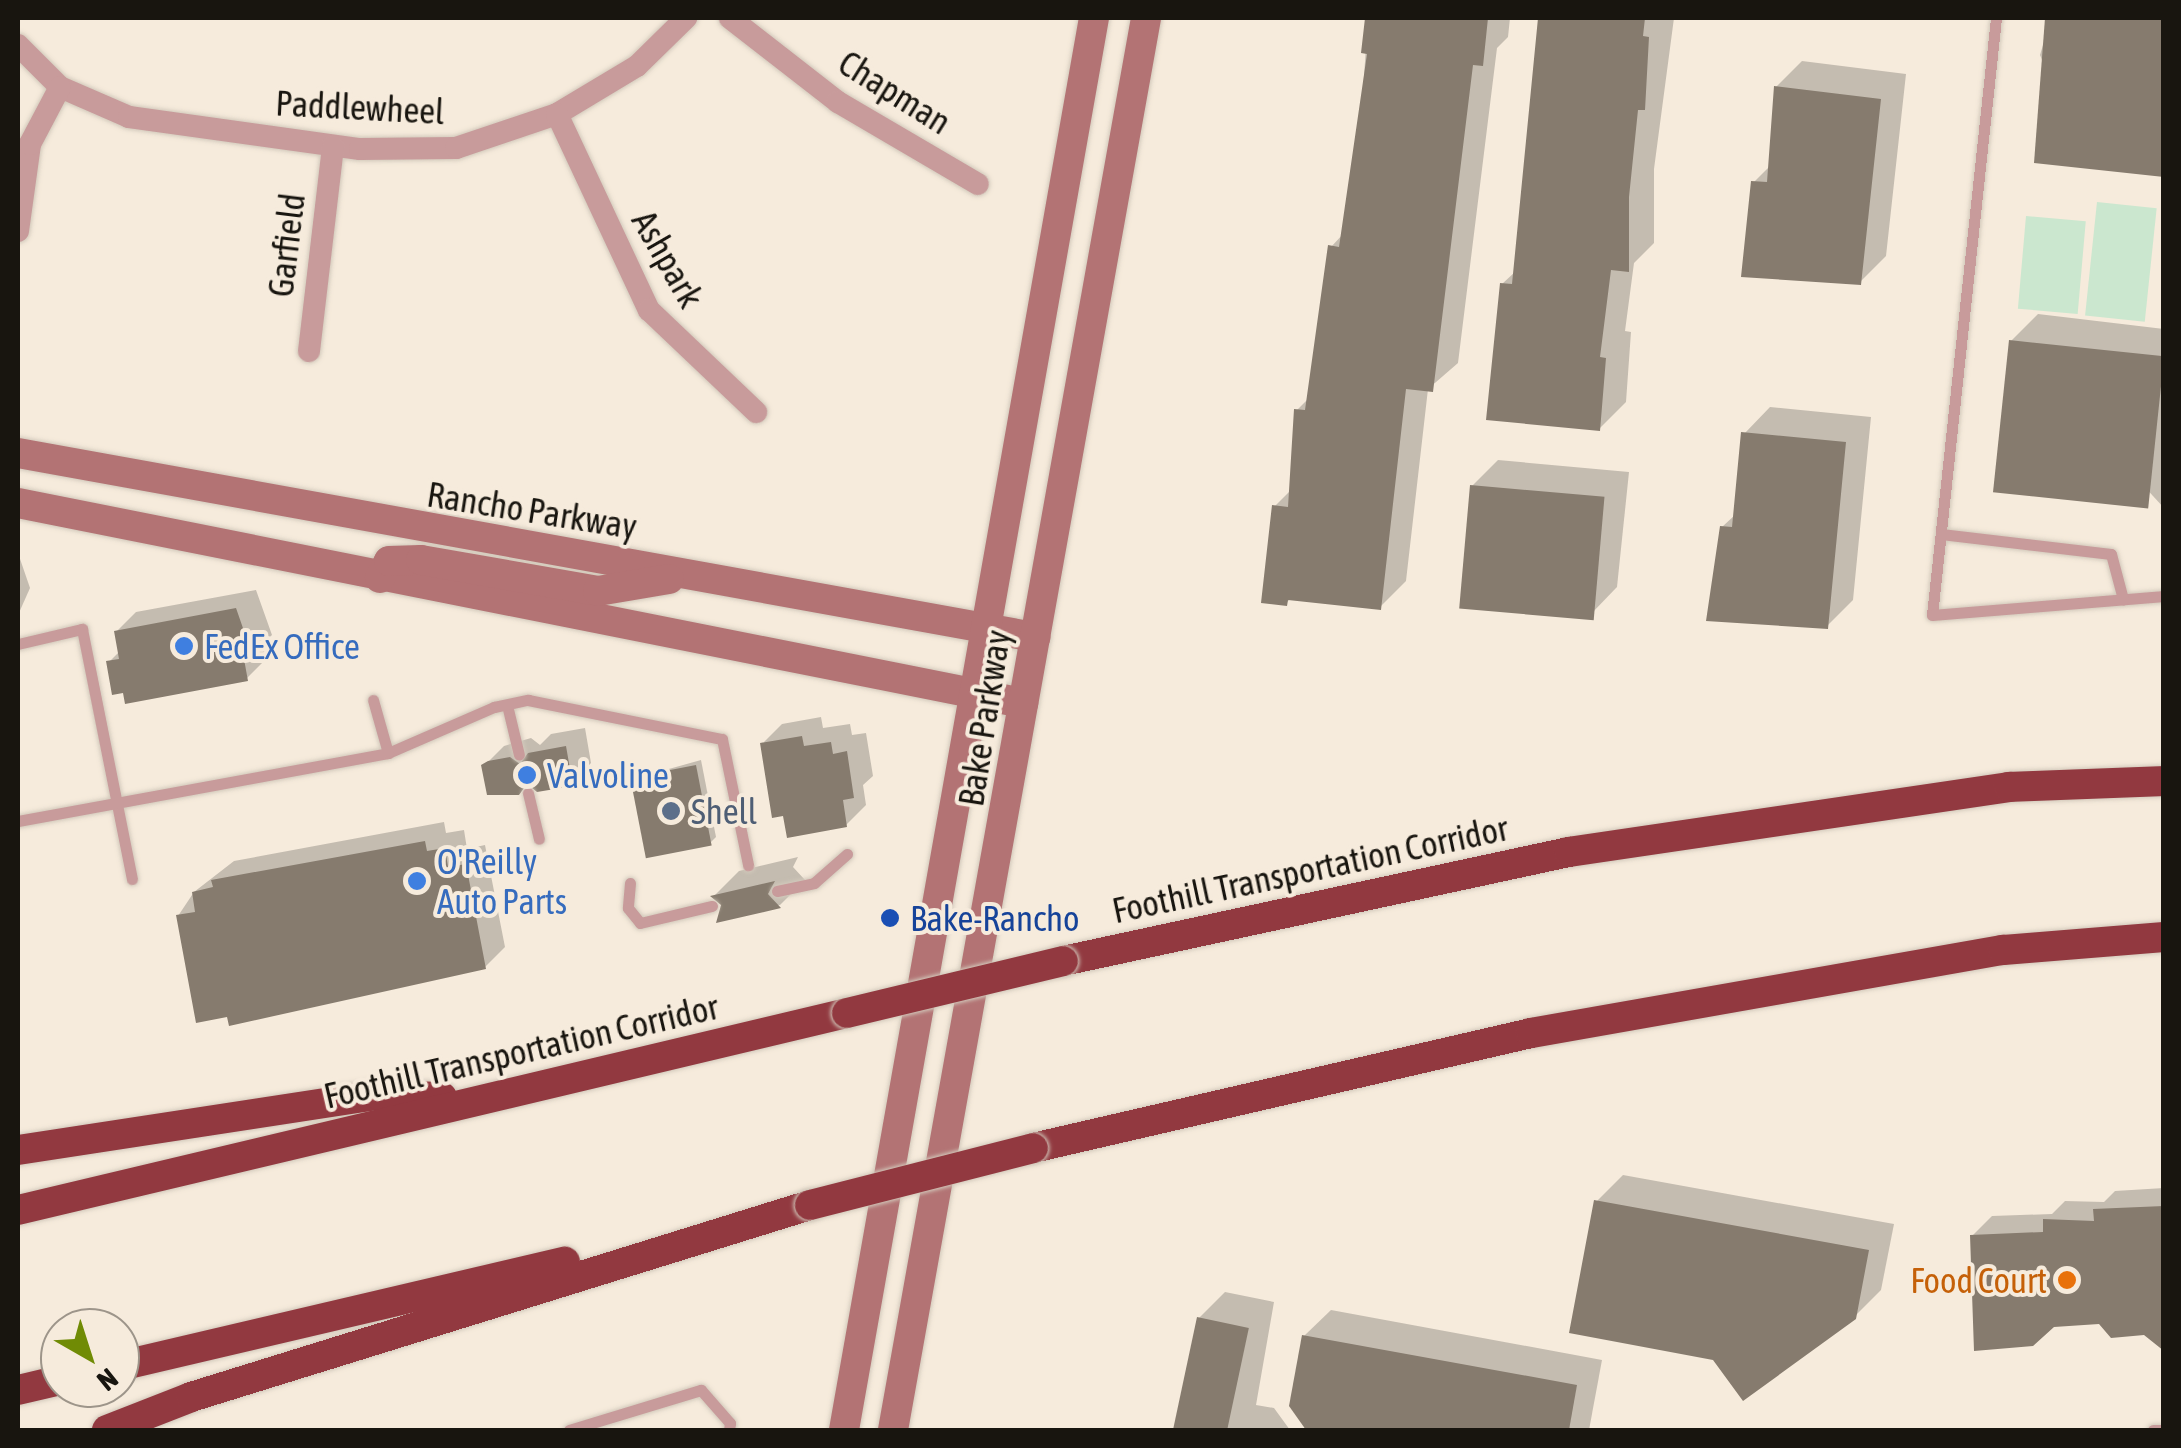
<!DOCTYPE html>
<style>
body{margin:0}
#map{position:relative;width:2181px;height:1448px;overflow:hidden;background:#f6ebdc;font-family:"Asap Condensed",sans-serif}
div>[style]{position:absolute}
.green>*{inset:0;background:#cbe7cf;transform-origin:0 0}
.shadow>*{inset:0;background:#0003}
.building>*{inset:0;background:#867b6e;transform-origin:0 0}
.roads{filter:drop-shadow(0 0 2px #d2c9bb) drop-shadow(0 0 2px #d2c9bb)}
.service>*{height:11px;margin:-5.5px;padding:0 5.5px;transform-origin:5.5px;border-radius:5.5px;background:#c89b9b}
.minor>*{height:22px;margin:-11px;padding:0 11px;transform-origin:11px;border-radius:11px;background:#c89b9b}
.secondary>*{height:30px;margin:-15px;padding:0 15px;transform-origin:15px;border-radius:15px;background:#b37374}
.motorway>*{height:30px;margin:-15px;padding:0 15px;transform-origin:15px;border-radius:15px;background:#923940}
.bridges{filter:drop-shadow(0 0 2px #d2c9bb) drop-shadow(0 0 2px #d2c9bb)}
.motorway-bridge>*{height:30px;margin:-15px;padding:0 15px;transform-origin:15px;border-radius:15px;background:#923940}
.dots>*{width:28px;height:28px;translate:-50% -50%;box-sizing:border-box;border:5px solid #f6ebdc;border-radius:50%}
span{translate:-50% -50%;white-space:nowrap;text-align:center;line-height:1.15;-webkit-text-stroke:8px #f6ebdc;paint-order:stroke}
.street-label{font-size:35px;color:#18150f}
.shop-label{font-size:35px;color:#366cbe}
.left{translate:0 -50%;text-align:left}
.service-label{font-size:35px;color:#4e5e75}
.transit-label{font-size:35px;color:#164399}
.food-label{font-size:35px;color:#c56008}
.right{translate:-100% -50%;text-align:right}
.frame{position:absolute;inset:0;border:20px solid #18150f;pointer-events:none}
.north{position:absolute;left:40px;top:1308px;width:100px;height:100px;box-sizing:border-box;background:#f6ebdc;border:2px solid #9d958a;border-radius:50%;rotate:141deg;font-size:28px;font-weight:700;line-height:40px;text-align:center;color:#18150f}
.north::after{content:'';display:block;margin:auto;width:35px;height:45px;background:#708b05;clip-path:polygon(50% 0,100% 100%,50% 72%,0 100%)}
</style>
<div id="map">
<div class="green">
<i style="left:2097px;top:202px;width:60px;height:114px;rotate:6deg"></i>
<i style="left:2026px;top:216px;width:60px;height:93px;rotate:5deg"></i>
</div>
<div class="shadow">
<i style="clip-path:polygon(1368px 18px,1510px 18px,1508px 37px,1497px 48px,1458px 363px,1428px 389px,1406px 581px,1380px 607px,1292px 597px,1286px 603px,1275px 506px,1291px 490px,1297px 410px,1309px 398px,1331px 247px,1344px 233px,1359px 148px)"></i>
<i style="clip-path:polygon(1541px 18px,1674px 18px,1654px 169px,1654px 243px,1634px 263px,1625px 331px,1631px 332px,1626px 402px,1599px 429px,1502px 284px,1516px 271px)"></i>
<i style="clip-path:polygon(2051px 18px,2164px 18px,2164px 174px,2047px 72px,2040px 55px)"></i>
<i style="clip-path:polygon(1802px 61px,1906px 74px,1886px 256px,1860px 282px,1754px 182px,1771px 165px,1776px 87px)"></i>
<i style="clip-path:polygon(2038px 314px,2164px 329px,2164px 508px,2011px 341px)"></i>
<i style="clip-path:polygon(1770px 407px,1871px 417px,1853px 600px,1827px 626px,1722px 527px,1736px 514px,1744px 434px)"></i>
<i style="clip-path:polygon(1498px 460px,1629px 472px,1617px 587px,1591px 614px,1472px 486px)"></i>
<i style="clip-path:polygon(18px 553px,30px 588px,18px 615px)"></i>
<i style="clip-path:polygon(256px 590px,272px 635px,263px 643px,266px 659px,246px 679px,109px 662px,120px 651px,116px 632px,136px 612px)"></i>
<i style="clip-path:polygon(821px 717px,823px 728px,850px 724px,852px 735px,866px 733px,873px 776px,863px 785px,866px 805px,846px 825px,762px 744px,782px 724px)"></i>
<i style="clip-path:polygon(585px 728px,591px 763px,572px 783px,528px 782px,484px 766px,504px 746px,531px 738px,540px 745px,551px 734px)"></i>
<i style="clip-path:polygon(701px 760px,716px 837px,711px 842px,633px 779px)"></i>
<i style="clip-path:polygon(444px 822px,446px 833px,464px 830px,467px 849px,485px 845px,505px 947px,485px 967px,178px 916px,194px 892px,234px 861px)"></i>
<i style="clip-path:polygon(798px 857px,793px 867px,805px 880px,780px 905px,720px 919px,724px 904px,714px 896px,739px 871px)"></i>
<i style="clip-path:polygon(1623px 1175px,1894px 1224px,1881px 1290px,1854px 1317px,1596px 1202px)"></i>
<i style="clip-path:polygon(2164px 1188px,2164px 1348px,2144px 1332px,2100px 1322px,1972px 1236px,1992px 1216px,2052px 1214px,2065px 1201px,2104px 1202px,2115px 1191px)"></i>
<i style="clip-path:polygon(1225px 1292px,1274px 1302px,1256px 1405px,1274px 1408px,1290px 1430px,1179px 1430px,1199px 1318px)"></i>
<i style="clip-path:polygon(1331px 1310px,1602px 1360px,1589px 1430px,1309px 1430px,1292px 1405px,1304px 1336px)"></i>
</div>
<div class="building">
<i style="clip-path:polygon(1365px 18px,1488px 18px,1483px 66px,1473px 65px,1433px 392px,1406px 389px,1381px 610px,1288px 600px,1287px 606px,1261px 603px,1272px 505px,1288px 507px,1294px 409px,1305px 410px,1328px 245px,1339px 247px,1367px 54px,1361px 53px)"></i>
<i style="clip-path:polygon(1538px 18px,1645px 18px,1643px 36px,1649px 37px,1645px 110px,1638px 110px,1629px 197px,1629px 272px,1611px 270px,1600px 357px,1606px 358px,1600px 431px,1486px 420px,1500px 283px,1512px 284px)"></i>
<i style="clip-path:polygon(2045px 18px,2164px 18px,2164px 177px,2034px 163px)"></i>
<i style="clip-path:polygon(1774px 86px,1881px 99px,1861px 285px,1741px 277px,1751px 181px,1767px 182px)"></i>
<i style="left:2009px;top:340px;width:156px;height:153px;rotate:6deg"></i>
<i style="clip-path:polygon(1741px 432px,1846px 442px,1828px 629px,1706px 621px,1720px 526px,1732px 527px)"></i>
<i style="left:1470px;top:485px;width:135px;height:124px;rotate:5deg"></i>
<i style="clip-path:polygon(236px 608px,253px 657px,244px 659px,248px 681px,125px 704px,123px 693px,112px 695px,106px 661px,119px 659px,114px 631px)"></i>
<i style="clip-path:polygon(802px 736px,804px 746px,831px 742px,833px 754px,847px 751px,854px 798px,843px 800px,847px 827px,787px 838px,783px 816px,772px 818px,760px 743px)"></i>
<i style="clip-path:polygon(566px 746px,573px 786px,537px 792px,527px 784px,519px 795px,487px 795px,481px 765px,488px 761px,510px 757px,520px 764px,528px 753px)"></i>
<i style="left:696px;top:765px;width:82px;height:67px;rotate:79deg"></i>
<i style="clip-path:polygon(425px 841px,427px 851px,445px 848px,448px 867px,466px 864px,486px 969px,229px 1026px,227px 1017px,196px 1023px,176px 915px,195px 912px,192px 892px,213px 887px,211px 880px)"></i>
<i style="clip-path:polygon(775px 881px,768px 894px,781px 908px,716px 923px,721px 905px,710px 896px)"></i>
<i style="clip-path:polygon(1594px 1200px,1869px 1250px,1856px 1319px,1743px 1401px,1713px 1360px,1569px 1333px)"></i>
<i style="clip-path:polygon(2164px 1206px,2164px 1351px,2144px 1335px,2111px 1338px,2099px 1324px,2054px 1327px,2033px 1346px,1974px 1351px,1970px 1235px,2043px 1232px,2043px 1219px,2094px 1221px,2093px 1209px)"></i>
<i style="left:1197px;top:1317px;width:53px;height:115px;rotate:12deg"></i>
<i style="clip-path:polygon(1302px 1335px,1577px 1385px,1569px 1430px,1306px 1430px,1289px 1406px)"></i>
</div>
<div class="roads">
<div class="service">
<i style="left:1996px;top:18px;width:600px;rotate:96.12deg"></i>
<i style="left:1932px;top:615px;width:233px;rotate:-4.7deg"></i>
<i style="left:1941px;top:534px;width:171px;rotate:6.7deg"></i>
<i style="left:2111px;top:554px;width:47px;rotate:75.1deg"></i>
<i style="left:18px;top:644px;width:66px;rotate:-13.2deg"></i>
<i style="left:82px;top:629px;width:255px;rotate:78.7deg"></i>
<i style="left:507px;top:705px;width:51px;rotate:76.5deg"></i>
<i style="left:388px;top:753px;width:116px;rotate:-23.5deg"></i>
<i style="left:494px;top:707px;width:35px;rotate:-12deg"></i>
<i style="left:528px;top:700px;width:198px;rotate:11.4deg"></i>
<i style="left:722px;top:739px;width:129px;rotate:78.3deg"></i>
<i style="left:528px;top:793px;width:47px;rotate:76.6deg"></i>
<i style="left:18px;top:821px;width:376px;rotate:-10.4deg"></i>
<i style="left:388px;top:753px;width:55px;rotate:-105.8deg"></i>
<i style="left:630px;top:883px;width:25px;rotate:95deg"></i>
<i style="left:628px;top:908px;width:19px;rotate:51deg"></i>
<i style="left:640px;top:923px;width:74px;rotate:-13.3deg"></i>
<i style="left:777px;top:891px;width:38px;rotate:-12deg"></i>
<i style="left:814px;top:883px;width:44px;rotate:-41.3deg"></i>
<i style="left:569px;top:1430px;width:138px;rotate:-16.9deg"></i>
<i style="left:701px;top:1390px;width:44px;rotate:48.7deg"></i>
<i style="left:730px;top:1423px;width:7px;rotate:98deg"></i>
<i style="left:2153px;top:1430px;width:11px"></i>
</div>
<div class="minor">
<i style="left:730px;top:18px;width:137px;rotate:37.9deg"></i>
<i style="left:838px;top:102px;width:162px;rotate:30.4deg"></i>
<i style="left:18px;top:45px;width:59px;rotate:45deg"></i>
<i style="left:60px;top:87px;width:75px;rotate:23.5deg"></i>
<i style="left:129px;top:117px;width:233px;rotate:7.9deg"></i>
<i style="left:360px;top:149px;width:96px;rotate:-0.6deg"></i>
<i style="left:456px;top:148px;width:107px;rotate:-18.6deg"></i>
<i style="left:557px;top:114px;width:93px;rotate:-31deg"></i>
<i style="left:637px;top:66px;width:69px;rotate:-44.4deg"></i>
<i style="left:557px;top:114px;width:217px;rotate:64.9deg"></i>
<i style="left:649px;top:310px;width:148px;rotate:43.6deg"></i>
<i style="left:18px;top:231px;width:88px;rotate:-82.1deg"></i>
<i style="left:30px;top:144px;width:64px;rotate:-62.2deg"></i>
<i style="left:309px;top:351px;width:206px;rotate:-83.3deg"></i>
</div>
<div class="secondary">
<i style="left:18px;top:453px;width:1034px;rotate:10.26deg"></i>
<i style="left:18px;top:503px;width:1025px;rotate:11.26deg"></i>
<i style="left:380px;top:578px;width:19px;rotate:-62deg"></i>
<i style="left:389px;top:561px;width:32px;rotate:-2deg"></i>
<i style="left:421px;top:560px;width:180px;rotate:9.9deg"></i>
<i style="left:598px;top:591px;width:72px;rotate:-9.6deg"></i>
<i style="left:844px;top:1430px;width:1434px;rotate:-79.96deg"></i>
<i style="left:893px;top:1430px;width:1434px;rotate:-79.84deg"></i>
</div>
<div class="motorway">
<i style="left:1063px;top:961px;width:518px;rotate:-12.16deg"></i>
<i style="left:1569px;top:852px;width:445px;rotate:-8.4deg"></i>
<i style="left:2009px;top:787px;width:155px;rotate:-2.2deg"></i>
<i style="left:1033px;top:1148px;width:511px;rotate:-13deg"></i>
<i style="left:1531px;top:1033px;width:479px;rotate:-10deg"></i>
<i style="left:2003px;top:950px;width:162px;rotate:-4.6deg"></i>
<i style="left:18px;top:1150px;width:365px;rotate:-8.7deg"></i>
<i style="left:379px;top:1095px;width:63px;rotate:1.8deg"></i>
<i style="left:18px;top:1210px;width:852px;rotate:-13.37deg"></i>
<i style="left:120px;top:1366px;width:457px;rotate:-13.2deg"></i>
<i style="left:18px;top:1390px;width:43px;rotate:-13.4deg"></i>
<i style="left:107px;top:1430px;width:90px;rotate:-21.4deg"></i>
<i style="left:191px;top:1397px;width:648px;rotate:-17.23deg"></i>
</div>
</div>
<div class="bridges">
<div class="motorway-bridge">
<i style="left:847px;top:1013px;width:222px;rotate:-13.5deg"></i>
<i style="left:810px;top:1205px;width:230px;rotate:-14.3deg"></i>
</div>
</div>
<div class="dots">
<i style="left:184px;top:646px;background:#3f7fe0"></i>
<i style="left:527px;top:775px;background:#3f7fe0"></i>
<i style="left:671px;top:811px;background:#5c6f8a"></i>
<i style="left:417px;top:881px;background:#3f7fe0"></i>
<i style="left:890px;top:918px;background:#1a4fb4"></i>
<i style="left:2067px;top:1280px;background:#e8710a"></i>
</div>
<div class="street-label">
<span style="left:895px;top:92px;rotate:32deg">Chapman</span>
<span style="left:360px;top:107px;rotate:3deg">Paddlewheel</span>
<span style="left:286px;top:245px;rotate:-83deg">Garfield</span>
<span style="left:668px;top:259px;rotate:60deg">Ashpark</span>
<span style="left:532px;top:510px;rotate:9deg">Rancho Parkway</span>
<span style="left:984px;top:718px;rotate:-81deg">Bake Parkway</span>
<span style="left:1310px;top:869px;rotate:-12deg">Foothill Transportation Corridor</span>
<span style="left:521px;top:1051px;rotate:-13deg">Foothill Transportation Corridor</span>
</div>
<div class="shop-label">
<span class="left" style="left:204px;top:646px">FedEx Office</span>
<span class="left" style="left:547px;top:775px">Valvoline</span>
<span class="left" style="left:437px;top:881px">O'Reilly<br>Auto Parts</span>
</div>
<div class="service-label">
<span class="left" style="left:691px;top:811px">Shell</span>
</div>
<div class="transit-label">
<span class="left" style="left:910px;top:918px">Bake-Rancho</span>
</div>
<div class="food-label">
<span class="right" style="left:2047px;top:1280px">Food Court</span>
</div>
<div class="frame"></div>
<div class="north">N</div>
</div>
